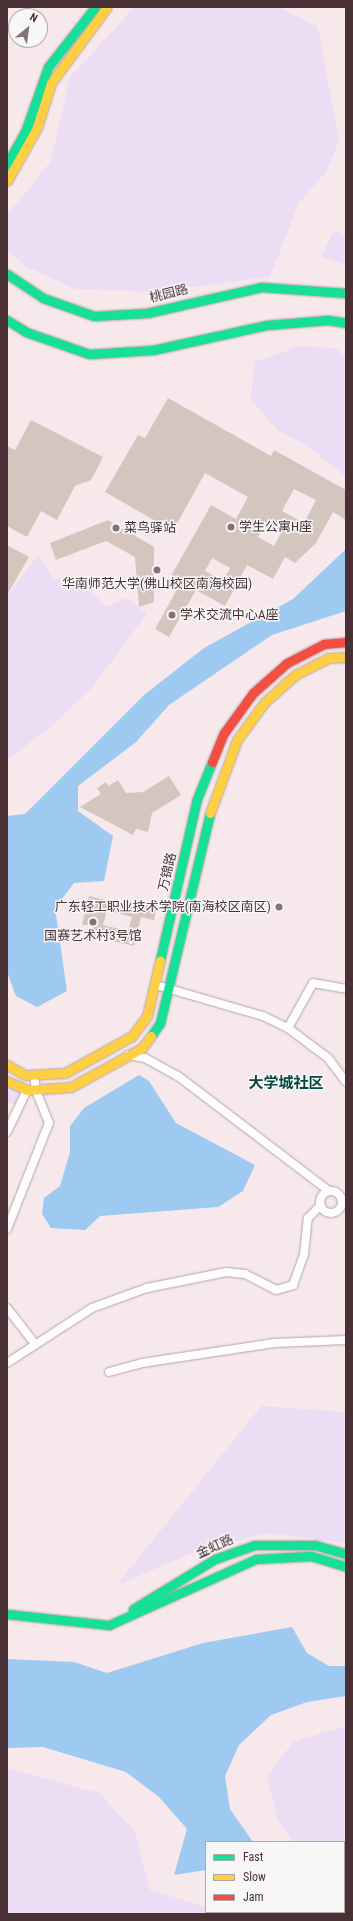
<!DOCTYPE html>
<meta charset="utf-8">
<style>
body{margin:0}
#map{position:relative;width:353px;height:1921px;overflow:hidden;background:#f7e9eb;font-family:"Roboto Condensed","Noto Sans SC",sans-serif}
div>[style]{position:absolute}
.green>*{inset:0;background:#edddf4}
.water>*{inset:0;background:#9ec9f1}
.building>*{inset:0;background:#d4c6bf}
.roads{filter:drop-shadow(0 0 1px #b4a4a7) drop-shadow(0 0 1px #b4a4a7)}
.street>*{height:8px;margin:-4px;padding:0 4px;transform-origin:4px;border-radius:4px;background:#fefcfc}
.street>.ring{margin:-4px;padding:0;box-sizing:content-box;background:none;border:8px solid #fefcfc;border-radius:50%}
.fast>*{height:9px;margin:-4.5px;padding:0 4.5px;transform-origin:4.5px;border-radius:4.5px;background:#16e098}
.slow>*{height:9px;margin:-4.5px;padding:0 4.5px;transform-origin:4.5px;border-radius:4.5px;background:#ffcf43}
.jam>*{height:9px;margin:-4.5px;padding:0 4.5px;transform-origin:4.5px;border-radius:4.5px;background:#f24e42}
.dots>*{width:11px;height:11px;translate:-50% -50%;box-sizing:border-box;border:2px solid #f7f7f7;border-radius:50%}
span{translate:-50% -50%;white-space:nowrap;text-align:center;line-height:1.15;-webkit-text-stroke:3px #f7f7f7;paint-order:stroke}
.street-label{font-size:13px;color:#493035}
.poi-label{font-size:13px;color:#493035}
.left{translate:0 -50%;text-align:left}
.right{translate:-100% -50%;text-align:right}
.quarter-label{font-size:15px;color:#074741;font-weight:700}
.frame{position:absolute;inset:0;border:8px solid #493035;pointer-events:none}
.legend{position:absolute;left:205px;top:1841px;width:140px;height:72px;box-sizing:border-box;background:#f7f7f7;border:1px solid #b1a7a9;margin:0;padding:5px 7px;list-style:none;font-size:12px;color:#493035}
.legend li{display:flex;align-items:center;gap:8px;height:20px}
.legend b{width:20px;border:1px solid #b1a7a9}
.north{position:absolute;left:8px;top:8px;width:40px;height:40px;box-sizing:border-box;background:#f7f7f7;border:1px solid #b1a7a9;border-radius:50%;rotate:29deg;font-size:11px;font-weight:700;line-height:16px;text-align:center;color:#493035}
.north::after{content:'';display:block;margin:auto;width:14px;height:18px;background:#867175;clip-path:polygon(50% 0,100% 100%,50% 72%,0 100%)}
</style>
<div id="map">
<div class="green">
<i style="clip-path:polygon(135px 7px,279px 7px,318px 27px,339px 141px,326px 172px,299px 203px,270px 277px,153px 292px,75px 289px,27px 267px,7px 250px,7px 215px,51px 161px,70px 77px)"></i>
<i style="clip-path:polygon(334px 230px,346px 237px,346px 265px,321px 257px)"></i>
<i style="clip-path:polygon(300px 346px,335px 348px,346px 357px,346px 477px,306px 445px,279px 431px,251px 401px,254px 362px)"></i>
<i style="clip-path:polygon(38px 555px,55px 579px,82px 580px,106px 607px,126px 598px,147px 613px,93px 687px,47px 730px,7px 760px,7px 596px)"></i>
<i style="clip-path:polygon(7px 1085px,23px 1092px,16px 1104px,7px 1103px)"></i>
<i style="clip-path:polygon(261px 1406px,346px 1412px,346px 1543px,267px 1533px,194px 1552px,116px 1586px)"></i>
<i style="clip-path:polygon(346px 1726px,346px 1914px,304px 1914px,344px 1912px,344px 1842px,293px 1842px,278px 1821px,267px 1776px,293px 1742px)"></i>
<i style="clip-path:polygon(7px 1768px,99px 1793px,135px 1832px,150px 1890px,206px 1907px,206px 1912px,227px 1914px,7px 1914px)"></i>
</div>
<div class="water">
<i style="clip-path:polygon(346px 549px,346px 611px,272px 635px,169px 705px,136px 742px,78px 786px,78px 811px,113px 836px,104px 881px,74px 883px,55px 908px,67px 991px,37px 1007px,16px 996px,7px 972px,7px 816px,25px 814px,144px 695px,204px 648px,293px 599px)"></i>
<i style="clip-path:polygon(139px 1075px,149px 1081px,176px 1123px,255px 1165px,243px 1191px,218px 1207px,100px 1216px,85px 1230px,51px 1228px,42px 1214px,44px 1198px,60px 1186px,70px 1152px,70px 1126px,84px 1108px)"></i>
<i style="clip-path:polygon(292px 1627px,307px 1653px,329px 1666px,346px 1666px,346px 1696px,307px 1702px,271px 1715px,239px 1745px,225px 1776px,230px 1809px,253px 1842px,206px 1842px,206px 1870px,174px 1875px,187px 1829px,159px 1797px,126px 1772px,43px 1747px,7px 1748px,7px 1659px,74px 1662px,107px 1673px,203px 1643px)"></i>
</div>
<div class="building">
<i style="clip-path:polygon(evenodd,168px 398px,271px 456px,274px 450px,346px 490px,346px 520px,333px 512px,316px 543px,295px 563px,285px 557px,273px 579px,247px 565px,225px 606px,196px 590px,169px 637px,155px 629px,181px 582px,171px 576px,211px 505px,236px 519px,248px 497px,205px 473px,173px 531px,105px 492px,138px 435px,145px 438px,168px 398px,294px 489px,316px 500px,304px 523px,282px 511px,294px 489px,168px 398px,266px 522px,282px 531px,274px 546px,258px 537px,266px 522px,168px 398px,212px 558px,230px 568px,223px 581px,205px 571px,212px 558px)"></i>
<i style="clip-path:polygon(31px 420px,103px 457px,91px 480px,75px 486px,57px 520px,41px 511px,27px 537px,7px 526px,7px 446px,15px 450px)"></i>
<i style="clip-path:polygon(108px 520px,154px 547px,154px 602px,139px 607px,135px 557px,106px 541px,56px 560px,50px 543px)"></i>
<i style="clip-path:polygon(7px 545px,29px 557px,7px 595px)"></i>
<i style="clip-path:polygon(169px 776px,181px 795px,152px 813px,148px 832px,136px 829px,133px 835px,80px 807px,101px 794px,97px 788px,106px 782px,108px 786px,118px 780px,126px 793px,143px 792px)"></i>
<i style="clip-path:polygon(evenodd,89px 896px,133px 907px,135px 900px,157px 905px,154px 920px,141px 917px,134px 946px,91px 936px,93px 925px,82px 925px,89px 896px,107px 910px,132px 917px,128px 931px,103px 925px,107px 910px)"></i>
</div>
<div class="roads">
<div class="street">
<i style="left:156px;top:985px;width:111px;rotate:16.2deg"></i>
<i style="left:263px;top:1016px;width:28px;rotate:26deg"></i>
<i style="left:288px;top:1028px;width:50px;rotate:36.9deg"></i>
<i style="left:328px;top:1058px;width:30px;rotate:53deg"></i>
<i style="left:288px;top:1028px;width:51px;rotate:-60.9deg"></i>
<i style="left:313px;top:983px;width:34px;rotate:10deg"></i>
<i style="left:128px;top:1055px;width:17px;rotate:10deg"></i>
<i style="left:145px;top:1058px;width:38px;rotate:29deg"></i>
<i style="left:178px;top:1076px;width:190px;rotate:37.3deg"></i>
<i style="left:7px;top:1132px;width:47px;rotate:-64.5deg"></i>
<i class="ring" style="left:320px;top:1191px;width:14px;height:14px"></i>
<i style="left:7px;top:1229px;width:114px;rotate:-68.4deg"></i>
<i style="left:49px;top:1123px;width:35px;rotate:-112deg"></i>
<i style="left:36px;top:1091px;width:16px;rotate:-97deg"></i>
<i style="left:7px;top:1308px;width:46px;rotate:52.1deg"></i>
<i style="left:7px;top:1363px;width:101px;rotate:-32.9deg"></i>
<i style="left:92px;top:1308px;width:59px;rotate:-20deg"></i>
<i style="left:147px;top:1288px;width:81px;rotate:-11.4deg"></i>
<i style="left:226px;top:1272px;width:19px;rotate:6deg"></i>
<i style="left:245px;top:1274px;width:35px;rotate:27deg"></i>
<i style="left:276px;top:1290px;width:18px;rotate:-16deg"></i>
<i style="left:293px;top:1285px;width:33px;rotate:-70deg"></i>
<i style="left:304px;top:1254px;width:36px;rotate:-84deg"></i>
<i style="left:308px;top:1218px;width:18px;rotate:-45deg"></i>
<i style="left:109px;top:1372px;width:34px;rotate:-15deg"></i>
<i style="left:142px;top:1363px;width:134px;rotate:-8.6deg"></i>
<i style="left:275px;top:1343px;width:71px;rotate:-2.4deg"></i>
</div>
<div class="fast">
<i style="left:7px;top:164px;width:37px;rotate:-61deg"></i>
<i style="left:25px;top:132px;width:69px;rotate:-70.5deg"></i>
<i style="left:48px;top:67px;width:76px;rotate:-51.9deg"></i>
<i style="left:7px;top:274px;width:43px;rotate:33.7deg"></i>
<i style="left:43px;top:298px;width:54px;rotate:19.4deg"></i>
<i style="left:94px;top:316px;width:53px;rotate:-3.2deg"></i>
<i style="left:147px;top:313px;width:117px;rotate:-12.8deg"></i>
<i style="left:261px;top:287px;width:85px;rotate:4deg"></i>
<i style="left:7px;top:320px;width:22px;rotate:32deg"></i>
<i style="left:26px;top:332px;width:67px;rotate:19.2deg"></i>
<i style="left:89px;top:354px;width:64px;rotate:-3.6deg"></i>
<i style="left:153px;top:350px;width:117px;rotate:-12.4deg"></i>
<i style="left:267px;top:325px;width:61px;rotate:-4.7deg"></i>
<i style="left:328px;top:320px;width:18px;rotate:9deg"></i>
<i style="left:160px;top:960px;width:165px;rotate:-77.1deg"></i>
<i style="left:197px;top:799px;width:40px;rotate:-68deg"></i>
<i style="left:151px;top:1036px;width:16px;rotate:-55deg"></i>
<i style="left:160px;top:1023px;width:216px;rotate:-76.6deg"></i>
<i style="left:133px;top:1609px;width:96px;rotate:-31.4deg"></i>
<i style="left:215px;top:1559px;width:42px;rotate:-19.3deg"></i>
<i style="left:255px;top:1545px;width:60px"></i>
<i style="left:315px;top:1545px;width:32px;rotate:16deg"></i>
<i style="left:7px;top:1614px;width:103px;rotate:6.2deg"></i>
<i style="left:109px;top:1625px;width:161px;rotate:-24.2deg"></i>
<i style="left:256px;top:1559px;width:55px;rotate:-3.1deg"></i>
<i style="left:311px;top:1556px;width:37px;rotate:17deg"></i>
</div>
<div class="slow">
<i style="left:7px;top:181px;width:61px;rotate:-60.5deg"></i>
<i style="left:37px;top:128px;width:47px;rotate:-72.7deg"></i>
<i style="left:51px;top:83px;width:94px;rotate:-53.6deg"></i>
<i style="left:210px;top:813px;width:78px;rotate:-69.7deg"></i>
<i style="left:237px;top:740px;width:46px;rotate:-53.9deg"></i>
<i style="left:264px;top:703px;width:42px;rotate:-42.1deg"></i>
<i style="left:295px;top:675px;width:37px;rotate:-27deg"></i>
<i style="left:328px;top:658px;width:18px;rotate:-3deg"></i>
<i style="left:7px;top:1065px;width:21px;rotate:29deg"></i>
<i style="left:25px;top:1075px;width:40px;rotate:-2.9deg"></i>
<i style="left:65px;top:1073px;width:77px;rotate:-28.9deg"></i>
<i style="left:132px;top:1036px;width:25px;rotate:-53deg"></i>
<i style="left:147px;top:1016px;width:57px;rotate:-76.9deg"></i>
<i style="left:7px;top:1081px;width:22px;rotate:24deg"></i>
<i style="left:27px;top:1090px;width:44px;rotate:-3.9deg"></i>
<i style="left:71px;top:1087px;width:81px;rotate:-28.8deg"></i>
<i style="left:142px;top:1048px;width:15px;rotate:-53deg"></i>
</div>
<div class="jam">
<i style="left:212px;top:762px;width:31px;rotate:-68deg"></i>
<i style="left:224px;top:733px;width:49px;rotate:-54.1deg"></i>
<i style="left:253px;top:693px;width:45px;rotate:-41.4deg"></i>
<i style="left:287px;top:663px;width:42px;rotate:-27.2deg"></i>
<i style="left:324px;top:644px;width:22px;rotate:-5deg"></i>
</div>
</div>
<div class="dots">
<i style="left:231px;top:527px;background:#867175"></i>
<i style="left:116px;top:528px;background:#867175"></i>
<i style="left:157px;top:570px;background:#867175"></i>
<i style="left:172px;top:615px;background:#867175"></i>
<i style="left:279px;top:907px;background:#867175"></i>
<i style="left:93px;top:922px;background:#867175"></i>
</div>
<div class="street-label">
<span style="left:169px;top:294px;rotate:-14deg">桃园路</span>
<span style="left:168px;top:872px;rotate:-77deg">万锦路</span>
<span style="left:215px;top:1547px;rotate:-24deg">金虹路</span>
</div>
<div class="poi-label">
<span class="left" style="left:239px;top:527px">学生公寓H座</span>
<span class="left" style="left:124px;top:528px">菜鸟驿站</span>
<span style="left:157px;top:584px">华南师范大学(佛山校区南海校园)</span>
<span class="left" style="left:180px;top:615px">学术交流中心A座</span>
<span class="right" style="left:271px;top:907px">广东轻工职业技术学院(南海校区南区)</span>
<span style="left:93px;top:936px">国赛艺术村3号馆</span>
</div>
<div class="quarter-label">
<span style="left:286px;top:1084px">大学城社区</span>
</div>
<div class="frame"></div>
<ul class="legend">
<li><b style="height:5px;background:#16e098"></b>Fast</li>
<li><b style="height:5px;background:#ffcf43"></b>Slow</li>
<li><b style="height:5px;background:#f24e42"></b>Jam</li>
</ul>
<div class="north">N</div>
</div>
